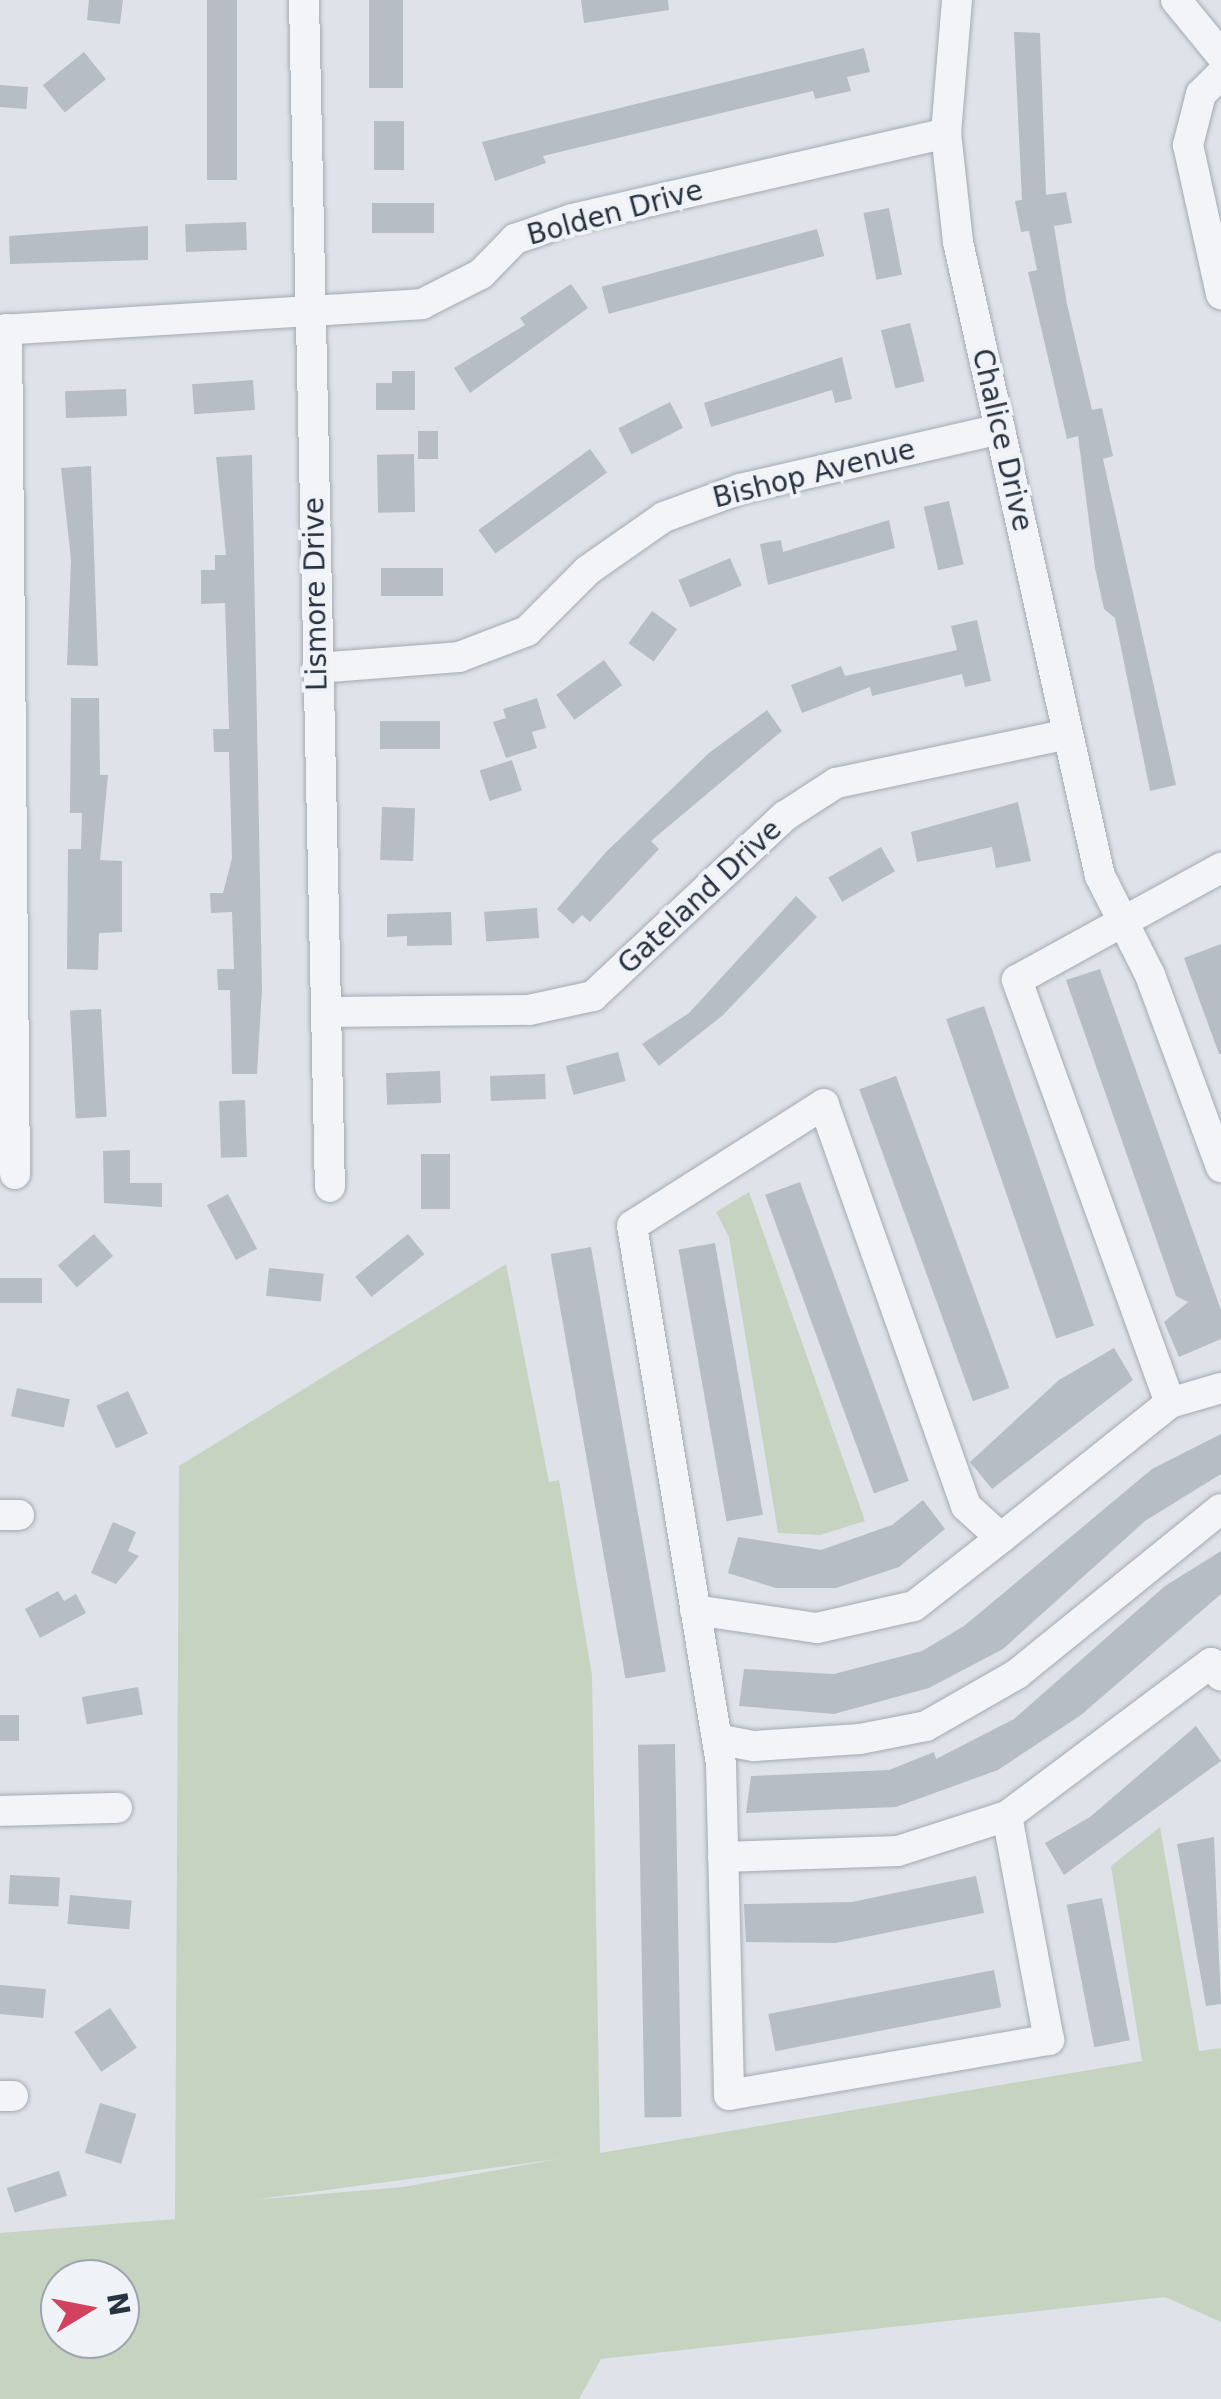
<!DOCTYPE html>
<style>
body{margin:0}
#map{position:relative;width:1221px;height:2399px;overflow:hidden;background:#dfe3e9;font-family:"DejaVu Sans",sans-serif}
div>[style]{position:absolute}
.green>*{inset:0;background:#c6d3c0}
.building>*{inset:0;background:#b6bdc5;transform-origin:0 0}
.roads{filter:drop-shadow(0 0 2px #a4aab3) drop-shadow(0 0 2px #a4aab3)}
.minor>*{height:30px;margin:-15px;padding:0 15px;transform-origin:15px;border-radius:15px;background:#f2f4f7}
span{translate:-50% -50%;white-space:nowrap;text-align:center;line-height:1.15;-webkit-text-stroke:8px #eff2f6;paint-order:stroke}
.street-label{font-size:28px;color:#283240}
.north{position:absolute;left:40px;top:2259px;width:100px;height:100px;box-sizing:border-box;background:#eff2f6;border:2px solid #9fa5ad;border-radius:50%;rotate:80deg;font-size:28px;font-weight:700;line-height:40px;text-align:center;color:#283240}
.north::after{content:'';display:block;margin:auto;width:35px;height:45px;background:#d0425d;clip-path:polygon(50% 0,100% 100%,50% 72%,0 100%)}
</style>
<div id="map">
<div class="green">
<i style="clip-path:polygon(749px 1192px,865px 1521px,820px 1535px,778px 1533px,729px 1237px,716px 1212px)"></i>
<i style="clip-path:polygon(evenodd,506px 1264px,549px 1482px,559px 1480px,592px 1675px,600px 2153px,1142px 2061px,1111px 1866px,1160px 1827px,1199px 2051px,1221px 2048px,1221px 2322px,1165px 2297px,601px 2359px,579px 2399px,0 2399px,0 2233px,175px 2219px,179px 1466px,506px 1264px,558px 2159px,403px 2187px,252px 2200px,253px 2200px,558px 2159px,506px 1264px,60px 2279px,120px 2279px,120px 2339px,60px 2339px,60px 2279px)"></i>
</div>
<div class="building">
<i style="clip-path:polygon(89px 0,123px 0,120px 24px,87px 20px)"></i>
<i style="left:207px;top:0;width:30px;height:180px"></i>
<i style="left:369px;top:0;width:34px;height:88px"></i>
<i style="clip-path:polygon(581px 0,668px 0,669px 10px,584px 23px)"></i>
<i style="clip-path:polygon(1014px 32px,1040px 33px,1046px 195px,1066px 192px,1072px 223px,1054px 226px,1067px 304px,1092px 410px,1102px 408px,1113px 456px,1103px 459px,1176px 785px,1150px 791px,1115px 618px,1104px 609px,1095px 568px,1078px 436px,1067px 439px,1028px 272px,1037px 270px,1029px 231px,1021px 232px,1015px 201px,1022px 200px)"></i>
<i style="clip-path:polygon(864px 48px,870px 72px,847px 77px,851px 91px,815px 99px,813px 91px,543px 156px,546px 163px,495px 181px,482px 142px)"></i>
<i style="left:84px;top:52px;width:35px;height:53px;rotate:51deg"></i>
<i style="left:0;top:85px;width:28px;height:22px;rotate:4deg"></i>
<i style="left:374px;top:121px;width:30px;height:49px"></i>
<i style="left:372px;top:203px;width:62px;height:30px"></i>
<i style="left:889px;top:208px;width:68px;height:26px;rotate:79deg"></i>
<i style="left:246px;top:222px;width:28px;height:61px;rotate:88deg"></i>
<i style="clip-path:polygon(148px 226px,148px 260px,10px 264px,9px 236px)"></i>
<i style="left:817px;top:229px;width:28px;height:223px;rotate:75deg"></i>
<i style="clip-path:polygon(571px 284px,588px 308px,470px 393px,454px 368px,525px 325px,520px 318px)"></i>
<i style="left:910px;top:323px;width:60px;height:30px;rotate:76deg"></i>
<i style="clip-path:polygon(842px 357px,852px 399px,835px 403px,832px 390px,711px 427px,704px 403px)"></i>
<i style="clip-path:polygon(392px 371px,415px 371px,415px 410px,376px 410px,376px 383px,392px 383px)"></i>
<i style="left:253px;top:380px;width:30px;height:61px;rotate:86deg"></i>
<i style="left:126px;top:389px;width:27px;height:61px;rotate:88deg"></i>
<i style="left:670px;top:402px;width:29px;height:58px;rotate:63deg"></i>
<i style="left:418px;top:431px;width:20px;height:28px"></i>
<i style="left:590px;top:449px;width:29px;height:138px;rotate:54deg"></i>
<i style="left:414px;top:454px;width:58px;height:37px;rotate:89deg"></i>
<i style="clip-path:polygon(252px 455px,262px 989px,257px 1074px,232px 1074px,230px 990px,218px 990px,217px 969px,234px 969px,232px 912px,211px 913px,210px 893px,223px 893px,232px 858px,229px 752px,214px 752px,213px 729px,229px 729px,225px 603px,201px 604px,201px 570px,215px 570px,215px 555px,226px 555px,216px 457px)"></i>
<i style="clip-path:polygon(91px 466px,98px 666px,67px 665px,71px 560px,61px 468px)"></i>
<i style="left:949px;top:501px;width:65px;height:26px;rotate:77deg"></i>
<i style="clip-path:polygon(889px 520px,895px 548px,768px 585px,760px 544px,781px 540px,783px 552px)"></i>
<i style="left:730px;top:558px;width:30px;height:56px;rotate:67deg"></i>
<i style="left:381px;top:568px;width:62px;height:28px"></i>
<i style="left:652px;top:611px;width:31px;height:40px;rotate:36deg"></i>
<i style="clip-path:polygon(977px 620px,991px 681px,965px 687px,962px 674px,872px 696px,870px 687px,802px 713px,791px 685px,841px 666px,845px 676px,957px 650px,951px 626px)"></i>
<i style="left:604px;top:660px;width:31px;height:59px;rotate:54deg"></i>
<i style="clip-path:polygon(71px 698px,99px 698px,100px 775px,108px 775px,100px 860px,122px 861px,122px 932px,99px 933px,98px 970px,67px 969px,68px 849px,81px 849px,82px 813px,70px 813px)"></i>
<i style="clip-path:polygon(537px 698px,546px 728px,532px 732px,537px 748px,506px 758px,493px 722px,506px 718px,503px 709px)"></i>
<i style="clip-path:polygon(767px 710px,782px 731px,651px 841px,659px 849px,590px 922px,582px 915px,573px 924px,557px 909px,606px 852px,709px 753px)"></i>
<i style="left:440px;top:721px;width:28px;height:60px;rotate:90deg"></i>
<i style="left:512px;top:760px;width:32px;height:34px;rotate:72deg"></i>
<i style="clip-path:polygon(1018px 802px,1031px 861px,996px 868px,992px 847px,917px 862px,911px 832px)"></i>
<i style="left:382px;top:807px;width:33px;height:53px;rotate:2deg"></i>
<i style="left:881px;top:847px;width:28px;height:61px;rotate:60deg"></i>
<i style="clip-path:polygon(796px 896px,817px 917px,723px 1015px,659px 1066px,642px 1044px,689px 1013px)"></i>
<i style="left:537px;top:908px;width:30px;height:53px;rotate:86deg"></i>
<i style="clip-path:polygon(451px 912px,452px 945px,407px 946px,407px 936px,387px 937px,387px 914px)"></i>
<i style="clip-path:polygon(1221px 944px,1221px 1054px,1219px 1054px,1184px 958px)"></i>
<i style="clip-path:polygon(1100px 969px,1221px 1310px,1221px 1339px,1179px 1357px,1164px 1322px,1188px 1302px,1176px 1296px,1066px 980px)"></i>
<i style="left:984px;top:1006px;width:338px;height:40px;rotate:71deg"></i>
<i style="left:101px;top:1009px;width:108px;height:31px;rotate:87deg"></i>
<i style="left:618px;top:1052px;width:30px;height:54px;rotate:75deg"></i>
<i style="left:440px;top:1071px;width:32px;height:54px;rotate:88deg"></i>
<i style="left:545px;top:1074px;width:25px;height:55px;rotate:88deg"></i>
<i style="left:896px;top:1076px;width:332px;height:39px;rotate:70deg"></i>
<i style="left:245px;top:1100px;width:57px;height:26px;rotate:88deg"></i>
<i style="clip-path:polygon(130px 1150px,130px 1183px,162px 1183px,162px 1207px,104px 1203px,103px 1151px)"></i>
<i style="left:421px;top:1154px;width:29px;height:55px"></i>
<i style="left:800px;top:1182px;width:318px;height:37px;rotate:70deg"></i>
<i style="left:228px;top:1194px;width:62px;height:24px;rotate:62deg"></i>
<i style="left:94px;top:1234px;width:29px;height:48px;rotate:49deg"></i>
<i style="left:408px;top:1234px;width:26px;height:68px;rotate:51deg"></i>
<i style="left:715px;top:1243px;width:276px;height:37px;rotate:80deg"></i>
<i style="left:591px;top:1247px;width:431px;height:41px;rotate:80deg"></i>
<i style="left:269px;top:1268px;width:55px;height:28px;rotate:6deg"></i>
<i style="left:0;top:1278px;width:42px;height:25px"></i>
<i style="clip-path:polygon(1114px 1348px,1133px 1380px,992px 1489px,970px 1462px,1059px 1380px)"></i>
<i style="left:17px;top:1388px;width:54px;height:29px;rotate:12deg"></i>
<i style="left:128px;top:1391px;width:47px;height:35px;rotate:65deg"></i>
<i style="clip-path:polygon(1221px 1434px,1221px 1474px,1145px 1521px,1003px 1649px,929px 1688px,834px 1714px,739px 1706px,744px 1669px,834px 1674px,922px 1651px,964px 1626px,1152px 1469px)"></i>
<i style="clip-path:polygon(923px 1500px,945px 1529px,899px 1567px,836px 1588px,776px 1588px,728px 1573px,738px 1537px,821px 1550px,892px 1525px)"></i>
<i style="clip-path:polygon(113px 1522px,136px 1532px,128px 1551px,139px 1556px,116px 1584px,91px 1573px)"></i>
<i style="clip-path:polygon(1221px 1551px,1221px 1594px,1081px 1715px,998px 1770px,896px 1807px,746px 1813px,751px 1776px,889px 1770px,934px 1752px,936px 1759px,1014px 1719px,1165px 1586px)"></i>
<i style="clip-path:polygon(58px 1591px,64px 1601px,76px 1594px,86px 1613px,40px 1638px,25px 1609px)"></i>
<i style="left:138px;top:1687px;width:28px;height:57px;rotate:80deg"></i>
<i style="left:0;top:1715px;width:19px;height:26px"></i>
<i style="clip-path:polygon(1196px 1726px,1221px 1761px,1064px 1875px,1045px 1843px,1090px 1817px)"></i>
<i style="left:675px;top:1744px;width:373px;height:37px;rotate:89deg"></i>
<i style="clip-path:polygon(1214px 1837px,1221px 2004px,1206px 2006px,1177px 1844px)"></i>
<i style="left:10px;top:1875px;width:50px;height:29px;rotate:3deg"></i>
<i style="clip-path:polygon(976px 1876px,984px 1913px,836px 1943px,746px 1942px,744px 1904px,852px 1902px)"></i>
<i style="left:70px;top:1895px;width:62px;height:29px;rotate:5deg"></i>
<i style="left:1102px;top:1898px;width:145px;height:36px;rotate:79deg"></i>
<i style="left:994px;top:1970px;width:38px;height:230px;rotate:79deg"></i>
<i style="left:0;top:1985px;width:46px;height:29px;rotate:5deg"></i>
<i style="left:110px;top:2008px;width:48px;height:43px;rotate:56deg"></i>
<i style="left:100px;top:2103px;width:38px;height:52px;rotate:17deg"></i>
<i style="left:59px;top:2171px;width:26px;height:55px;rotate:72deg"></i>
</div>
<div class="roads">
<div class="minor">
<i style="left:304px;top:0;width:1187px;rotate:88.75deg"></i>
<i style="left:957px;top:0;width:133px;rotate:94.7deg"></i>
<i style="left:946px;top:133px;width:110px;rotate:83.7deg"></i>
<i style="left:958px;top:242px;width:650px;rotate:77.38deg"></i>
<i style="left:1100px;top:876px;width:111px;rotate:63.2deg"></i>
<i style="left:1150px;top:975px;width:205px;rotate:69.7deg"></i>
<i style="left:1176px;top:0;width:71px;rotate:50.7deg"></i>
<i style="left:1221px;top:74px;width:28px;rotate:135deg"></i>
<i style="left:1201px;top:94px;width:53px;rotate:104.3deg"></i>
<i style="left:1188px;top:145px;width:153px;rotate:77.5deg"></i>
<i style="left:7px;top:329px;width:845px;rotate:89.46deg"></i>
<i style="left:0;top:330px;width:423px;rotate:-3.5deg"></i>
<i style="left:422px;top:304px;width:66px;rotate:-27deg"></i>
<i style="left:481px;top:274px;width:49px;rotate:-45.8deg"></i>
<i style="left:515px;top:239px;width:60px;rotate:-19.3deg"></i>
<i style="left:572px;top:219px;width:384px;rotate:-12.9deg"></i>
<i style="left:317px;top:668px;width:142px;rotate:-4.4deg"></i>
<i style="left:459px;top:657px;width:73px;rotate:-20.9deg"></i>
<i style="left:527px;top:631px;width:86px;rotate:-45deg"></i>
<i style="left:588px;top:570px;width:93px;rotate:-34.9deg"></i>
<i style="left:664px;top:517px;width:81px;rotate:-20.2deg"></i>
<i style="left:740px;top:489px;width:267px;rotate:-13deg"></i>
<i style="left:326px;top:1012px;width:203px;rotate:-0.6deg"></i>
<i style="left:529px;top:1010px;width:66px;rotate:-12.3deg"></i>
<i style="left:593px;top:996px;width:263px;rotate:-43.2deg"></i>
<i style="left:785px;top:816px;width:61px;rotate:-32.9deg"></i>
<i style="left:836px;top:783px;width:237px;rotate:-11.9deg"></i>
<i style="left:1221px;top:1388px;width:53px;rotate:163.6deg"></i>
<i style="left:1170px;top:1403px;width:216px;rotate:141.4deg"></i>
<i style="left:1001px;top:1538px;width:47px;rotate:-137.6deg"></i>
<i style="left:966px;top:1506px;width:426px;rotate:-109.5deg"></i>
<i style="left:824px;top:1104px;width:227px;rotate:147.6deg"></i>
<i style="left:632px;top:1226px;width:545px;rotate:80.61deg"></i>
<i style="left:721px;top:1764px;width:331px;rotate:88.6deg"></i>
<i style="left:729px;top:2095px;width:325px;rotate:-9.8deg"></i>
<i style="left:1049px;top:2040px;width:228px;rotate:-100.6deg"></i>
<i style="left:1007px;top:1816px;width:255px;rotate:-36.9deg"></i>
<i style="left:1211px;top:1663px;width:16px;rotate:52deg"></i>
<i style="left:1170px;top:1403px;width:450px;rotate:-109.9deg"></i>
<i style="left:1017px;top:980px;width:233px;rotate:-28.8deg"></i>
<i style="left:0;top:1515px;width:19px"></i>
<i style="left:695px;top:1610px;width:123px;rotate:8.4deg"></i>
<i style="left:817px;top:1628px;width:99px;rotate:-12.8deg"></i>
<i style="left:914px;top:1606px;width:110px;rotate:-38deg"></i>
<i style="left:717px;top:1739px;width:38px;rotate:11deg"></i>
<i style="left:754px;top:1746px;width:106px;rotate:-3.8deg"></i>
<i style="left:860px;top:1739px;width:67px;rotate:-11.1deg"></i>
<i style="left:926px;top:1726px;width:105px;rotate:-29.7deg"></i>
<i style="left:1017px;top:1674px;width:262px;rotate:-39deg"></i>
<i style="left:0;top:1811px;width:117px;rotate:-1.5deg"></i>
<i style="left:723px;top:1857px;width:175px;rotate:-2deg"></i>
<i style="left:898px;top:1851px;width:114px;rotate:-17.8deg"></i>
<i style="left:0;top:2096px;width:13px"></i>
</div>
</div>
<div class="street-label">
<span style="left:615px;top:213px;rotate:-15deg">Bolden Drive</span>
<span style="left:1002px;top:440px;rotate:77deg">Chalice Drive</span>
<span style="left:814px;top:474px;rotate:-14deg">Bishop Avenue</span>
<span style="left:316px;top:594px;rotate:-91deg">Lismore Drive</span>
<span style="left:700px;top:897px;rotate:-43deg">Gateland Drive</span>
</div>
<div class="north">N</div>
</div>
